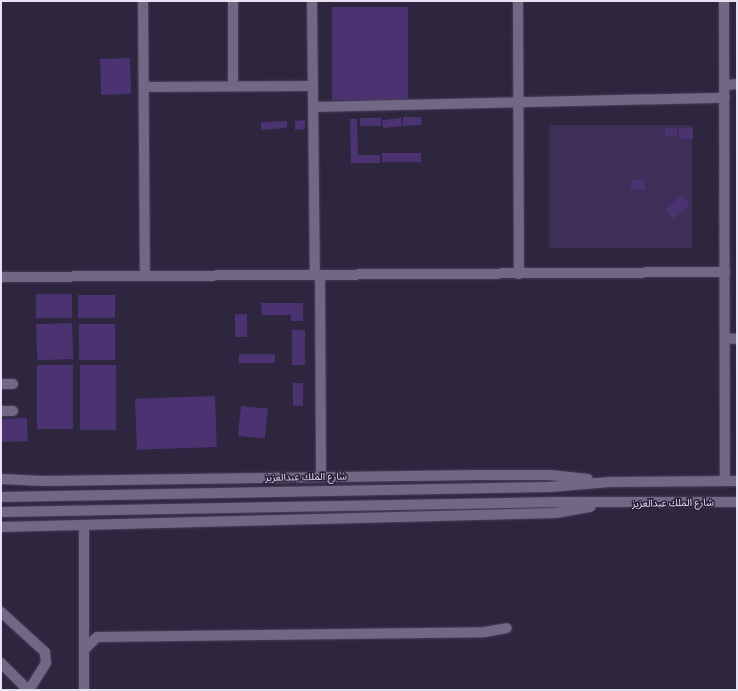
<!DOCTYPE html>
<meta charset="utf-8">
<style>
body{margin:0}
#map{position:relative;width:738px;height:691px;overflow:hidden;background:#2e253f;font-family:Figtree,"Noto Sans Arabic",sans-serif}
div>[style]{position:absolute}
.green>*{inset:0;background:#3d2f57;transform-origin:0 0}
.building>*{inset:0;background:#4b3371;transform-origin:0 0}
.roads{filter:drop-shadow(0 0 1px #484058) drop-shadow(0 0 1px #484058)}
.minor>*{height:10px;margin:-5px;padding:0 5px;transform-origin:5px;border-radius:5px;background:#716885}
span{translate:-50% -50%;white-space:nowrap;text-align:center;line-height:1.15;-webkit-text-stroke:3px #251c35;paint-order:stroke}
.street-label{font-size:10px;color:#e8e3f4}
.frame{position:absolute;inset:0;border:2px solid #e8e3f4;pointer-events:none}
</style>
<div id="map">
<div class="green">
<i style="left:549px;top:125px;width:143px;height:123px"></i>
</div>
<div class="building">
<i style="left:332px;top:7px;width:76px;height:93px"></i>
<i style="left:130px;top:58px;width:36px;height:30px;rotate:88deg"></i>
<i style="clip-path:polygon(403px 117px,421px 117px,422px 125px,403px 126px)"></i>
<i style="left:360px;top:118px;width:21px;height:8px"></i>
<i style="left:401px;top:118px;width:8px;height:19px;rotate:83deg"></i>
<i style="clip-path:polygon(350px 119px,357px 119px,358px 155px,380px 155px,380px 163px,351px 163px)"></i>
<i style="clip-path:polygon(305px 120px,305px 129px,295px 130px,295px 121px)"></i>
<i style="clip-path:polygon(287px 121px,287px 128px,261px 130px,261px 122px)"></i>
<i style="left:665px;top:128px;width:12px;height:8px"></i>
<i style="left:679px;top:128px;width:14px;height:11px"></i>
<i style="left:421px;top:153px;width:9px;height:39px;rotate:90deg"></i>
<i style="left:631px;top:180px;width:14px;height:10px"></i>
<i style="left:682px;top:195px;width:13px;height:22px;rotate:51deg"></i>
<i style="left:72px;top:294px;width:24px;height:36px;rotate:90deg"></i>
<i style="left:78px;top:295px;width:37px;height:23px"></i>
<i style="clip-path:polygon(261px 303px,303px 303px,303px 321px,291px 321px,291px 315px,262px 315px)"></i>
<i style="left:235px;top:314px;width:12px;height:23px"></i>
<i style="left:72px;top:323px;width:36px;height:36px;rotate:88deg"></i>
<i style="left:79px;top:324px;width:36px;height:36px"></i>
<i style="left:292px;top:330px;width:13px;height:35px"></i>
<i style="left:239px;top:354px;width:36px;height:9px"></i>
<i style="left:37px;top:365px;width:36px;height:64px"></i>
<i style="left:80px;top:365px;width:36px;height:65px"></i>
<i style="left:293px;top:383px;width:10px;height:23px"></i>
<i style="left:215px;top:396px;width:51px;height:80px;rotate:88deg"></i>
<i style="left:241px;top:406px;width:27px;height:30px;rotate:6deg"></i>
<i style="left:27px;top:418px;width:23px;height:26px;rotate:88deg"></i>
</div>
<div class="roads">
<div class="minor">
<i style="left:143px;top:1px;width:275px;rotate:89.6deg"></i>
<i style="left:233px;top:1px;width:85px;rotate:90deg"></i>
<i style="left:312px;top:1px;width:274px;rotate:89.4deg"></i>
<i style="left:518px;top:1px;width:273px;rotate:89.8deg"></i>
<i style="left:724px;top:1px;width:480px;rotate:89.9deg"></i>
<i style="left:725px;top:85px;width:12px;rotate:-5deg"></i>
<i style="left:144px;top:87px;width:169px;rotate:-0.3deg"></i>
<i style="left:313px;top:107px;width:412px;rotate:-1.3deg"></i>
<i style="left:320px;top:276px;width:201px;rotate:89.7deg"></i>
<i style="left:1px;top:277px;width:724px;rotate:-0.4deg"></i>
<i style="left:725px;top:338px;width:12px;rotate:5deg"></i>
<i style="left:1px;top:384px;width:12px"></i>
<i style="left:1px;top:411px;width:12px"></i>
<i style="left:1px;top:479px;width:42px;rotate:2.7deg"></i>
<i style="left:43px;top:481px;width:438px;rotate:-0.8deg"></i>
<i style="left:481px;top:475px;width:69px"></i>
<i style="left:550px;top:475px;width:38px;rotate:6deg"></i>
<i style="left:1px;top:497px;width:549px;rotate:-1.04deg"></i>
<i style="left:550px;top:487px;width:60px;rotate:-4.8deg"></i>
<i style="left:610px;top:482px;width:127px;rotate:-0.5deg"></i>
<i style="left:1px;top:512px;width:555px;rotate:-1.03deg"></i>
<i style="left:556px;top:502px;width:181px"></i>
<i style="left:1px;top:527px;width:555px;rotate:-1.44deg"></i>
<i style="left:556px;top:513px;width:35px;rotate:-10deg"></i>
<i style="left:1px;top:612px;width:59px;rotate:42.3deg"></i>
<i style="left:45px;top:652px;width:11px;rotate:85deg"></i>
<i style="left:46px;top:663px;width:32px;rotate:122deg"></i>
<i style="left:84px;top:650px;width:18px;rotate:-45deg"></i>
<i style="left:97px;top:637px;width:388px;rotate:-0.7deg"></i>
<i style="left:485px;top:632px;width:22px;rotate:-10deg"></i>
<i style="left:1px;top:663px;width:38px;rotate:45deg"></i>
<i style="left:84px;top:690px;width:164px;rotate:-90deg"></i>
</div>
</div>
<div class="street-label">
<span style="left:306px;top:477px;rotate:-1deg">شارع الملك عبدالعزيز</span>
<span style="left:673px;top:503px;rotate:-1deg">شارع الملك عبدالعزيز</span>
</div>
<div class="frame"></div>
</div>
